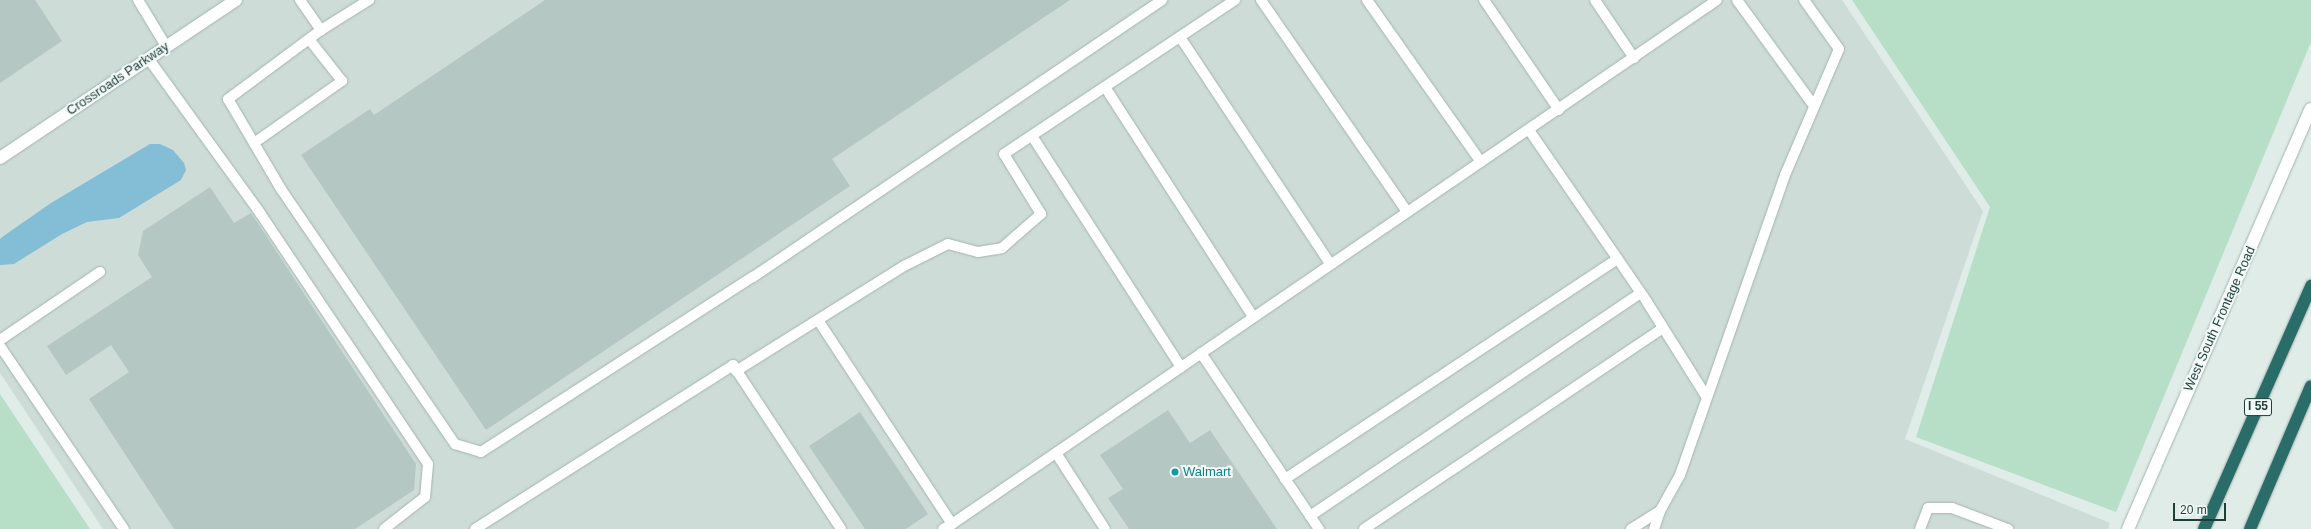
<!DOCTYPE html>
<style>
body{margin:0}
#map{position:relative;width:2311px;height:529px;overflow:hidden;background:#e0ece8;font-family:Helvetica,sans-serif}
div>[style]{position:absolute}
.built>*{inset:0;background:#cedcd8}
.green>*{inset:0;background:#b7dfc8}
.water>*{inset:0;background:#83bdd6}
.building>*{inset:0;background:#b5c7c2}
.roads{filter:drop-shadow(0 0 1px #a2b4b0) drop-shadow(0 0 1px #a2b4b0)}
.service>*{height:10px;margin:-5px;padding:0 5px;transform-origin:5px;border-radius:5px;background:#fff}
.tertiary>*{height:12px;margin:-6px;padding:0 6px;transform-origin:6px;border-radius:6px;background:#fff}
.motorway>*{height:12px;margin:-6px;padding:0 6px;transform-origin:6px;border-radius:6px;background:#296c68}
.dots>*{width:11px;height:11px;translate:-50% -50%;box-sizing:border-box;border:2px solid #f1f8f6;border-radius:50%}
span{translate:-50% -50%;white-space:nowrap;text-align:center;line-height:1.15;-webkit-text-stroke:4px #f1f8f6;paint-order:stroke}
.shield-label span{padding:1px 3px;background:#f1f8f6;border:1px solid;border-radius:3px;-webkit-text-stroke-width:0}
.shield-label{font-size:12px;color:#1f3e3a;font-weight:700}
.street-label{font-size:13px;color:#1f3e3a}
.culture-label{font-size:13px;color:#0d838f}
.left{translate:0 -50%;text-align:left}
.scale{position:absolute;left:2173px;top:503px;width:53px;height:18px;box-sizing:border-box;border:2px solid #1f3e3a;border-top:0;padding-left:5px;font-size:12px;line-height:14px;white-space:nowrap;color:#1f3e3a;-webkit-text-stroke:3px #f1f8f6;paint-order:stroke}
</style>
<div id="map">
<div class="built">
<i style="clip-path:polygon(0 0,1842px 0,1983px 211px,1905px 439px,2110px 523px,2108px 529px,103px 529px,0 373px)"></i>
</div>
<div class="green">
<i style="clip-path:polygon(1852px 0,2311px 0,2311px 42px,2116px 512px,1916px 437px,1990px 207px)"></i>
<i style="clip-path:polygon(0 394px,90px 529px,0 529px)"></i>
</div>
<div class="water">
<i style="clip-path:polygon(150px 144px,160px 144px,173px 150px,184px 163px,186px 170px,181px 180px,119px 218px,87px 222px,62px 234px,14px 264px,0 265px,0 239px,5px 235px,51px 203px)"></i>
</div>
<div class="building">
<i style="clip-path:polygon(0 0,35px 0,62px 41px,0 83px)"></i>
<i style="clip-path:polygon(545px 0,1070px 0,832px 159px,850px 186px,486px 430px,301px 155px,370px 109px,374px 115px)"></i>
<i style="clip-path:polygon(210px 187px,234px 223px,251px 213px,416px 464px,414px 490px,355px 529px,174px 529px,89px 399px,129px 372px,111px 345px,66px 375px,47px 346px,152px 277px,138px 255px,143px 231px)"></i>
<i style="clip-path:polygon(1168px 410px,1190px 443px,1210px 430px,1277px 529px,1129px 529px,1108px 498px,1123px 489px,1100px 455px)"></i>
<i style="clip-path:polygon(860px 412px,928px 514px,906px 529px,865px 529px,809px 446px)"></i>
</div>
<div class="roads">
<div class="service">
<i style="left:138px;top:0;width:54px;rotate:58.7deg"></i>
<i style="left:300px;top:0;width:37px;rotate:55deg"></i>
<i style="left:321px;top:30px;width:116px;rotate:143.4deg"></i>
<i style="left:228px;top:99px;width:104px;rotate:59.5deg"></i>
<i style="left:281px;top:189px;width:309px;rotate:55.7deg"></i>
<i style="left:455px;top:444px;width:27px;rotate:17deg"></i>
<i style="left:481px;top:452px;width:323px;rotate:-32.8deg"></i>
<i style="left:753px;top:277px;width:494px;rotate:-34.1deg"></i>
<i style="left:1261px;top:0;width:257px;rotate:55.4deg"></i>
<i style="left:1367px;top:0;width:198px;rotate:54.9deg"></i>
<i style="left:1484px;top:0;width:133px;rotate:55.7deg"></i>
<i style="left:1595px;top:0;width:70px;rotate:56.1deg"></i>
<i style="left:1737px;top:0;width:131px;rotate:54deg"></i>
<i style="left:321px;top:30px;width:57px;rotate:-32deg"></i>
<i style="left:1180px;top:37px;width:272px;rotate:56.5deg"></i>
<i style="left:148px;top:58px;width:191px;rotate:54.1deg"></i>
<i style="left:260px;top:213px;width:302px;rotate:56.2deg"></i>
<i style="left:428px;top:464px;width:33px;rotate:95deg"></i>
<i style="left:425px;top:497px;width:52px;rotate:142deg"></i>
<i style="left:1105px;top:87px;width:274px;rotate:57.2deg"></i>
<i style="left:1529px;top:130px;width:209px;rotate:55.5deg"></i>
<i style="left:1647px;top:302px;width:111px;rotate:57.9deg"></i>
<i style="left:1032px;top:136px;width:275px;rotate:57.2deg"></i>
<i style="left:254px;top:143px;width:108px;rotate:-35.2deg"></i>
<i style="left:342px;top:81px;width:53px;rotate:-128.2deg"></i>
<i style="left:818px;top:320px;width:244px;rotate:56.7deg"></i>
<i style="left:952px;top:524px;width:10px;rotate:151deg"></i>
<i style="left:0;top:340px;width:121px;rotate:-34.2deg"></i>
<i style="left:0;top:346px;width:221px;rotate:55.9deg"></i>
<i style="left:1201px;top:353px;width:212px;rotate:56.2deg"></i>
<i style="left:736px;top:371px;width:198px;rotate:-32deg"></i>
<i style="left:904px;top:266px;width:49px;rotate:-26.6deg"></i>
<i style="left:948px;top:244px;width:31px;rotate:15deg"></i>
<i style="left:978px;top:252px;width:24px;rotate:-9deg"></i>
<i style="left:1002px;top:248px;width:52px;rotate:-41.1deg"></i>
<i style="left:1041px;top:214px;width:70px;rotate:-121.7deg"></i>
<i style="left:1004px;top:154px;width:278px;rotate:-33.7deg"></i>
<i style="left:1056px;top:453px;width:90px;rotate:57.2deg"></i>
<i style="left:1285px;top:479px;width:399px;rotate:-33.5deg"></i>
<i style="left:1660px;top:511px;width:41px;rotate:-60.9deg"></i>
<i style="left:1680px;top:475px;width:318px;rotate:-70.7deg"></i>
<i style="left:1785px;top:175px;width:137px;rotate:-66.8deg"></i>
<i style="left:1839px;top:49px;width:60px;rotate:-125.5deg"></i>
<i style="left:1310px;top:516px;width:399px;rotate:-34deg"></i>
<i style="left:952px;top:524px;width:927px;rotate:-34.41deg"></i>
<i style="left:475px;top:529px;width:306px;rotate:-32.4deg"></i>
<i style="left:733px;top:365px;width:196px;rotate:56.6deg"></i>
<i style="left:1364px;top:529px;width:360px;rotate:-33.9deg"></i>
<i style="left:1631px;top:529px;width:34px;rotate:-32deg"></i>
<i style="left:1660px;top:511px;width:19px;rotate:108deg"></i>
<i style="left:1920px;top:529px;width:22px;rotate:-69deg"></i>
<i style="left:1928px;top:508px;width:24px"></i>
<i style="left:1952px;top:508px;width:60px;rotate:20.6deg"></i>
</div>
<div class="tertiary">
<i style="left:0;top:158px;width:284px;rotate:-33.8deg"></i>
<i style="left:2128px;top:529px;width:458px;rotate:-66.5deg"></i>
</div>
<div class="motorway">
<i style="left:2204px;top:529px;width:266px;rotate:-66.2deg"></i>
<i style="left:2250px;top:529px;width:155px;rotate:-66.9deg"></i>
</div>
</div>
<div class="dots">
<i style="left:1175px;top:472px;background:#0f9aa8"></i>
</div>
<div class="shield-label">
<span style="left:2258px;top:407px">I 55</span>
</div>
<div class="street-label">
<span style="left:118px;top:79px;rotate:-34deg">Crossroads Parkway</span>
<span style="left:2220px;top:319px;rotate:-66deg">West South Frontage Road</span>
</div>
<div class="culture-label">
<span class="left" style="left:1183px;top:472px">Walmart</span>
</div>
<div class="scale">20 m</div>
</div>
